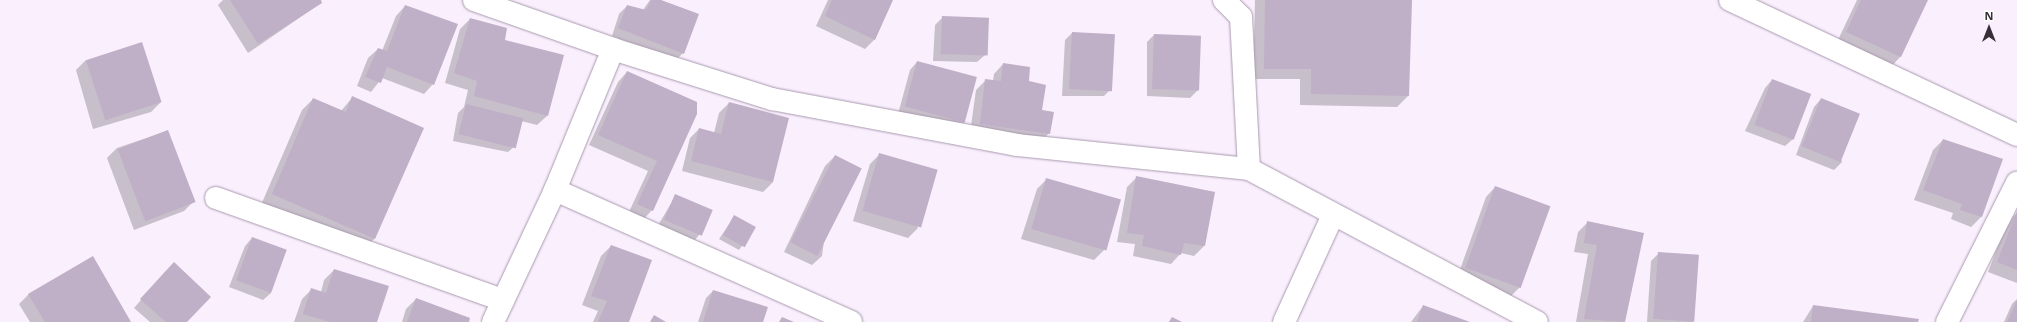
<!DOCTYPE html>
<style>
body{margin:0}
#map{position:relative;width:2017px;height:322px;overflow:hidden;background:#f9effd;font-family:"Open Sans",sans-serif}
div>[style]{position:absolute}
.shadow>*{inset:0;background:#0003}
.building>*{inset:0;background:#bfafc7;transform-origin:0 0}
.roads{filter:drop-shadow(0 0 1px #a999af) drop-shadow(0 0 1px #a999af)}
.street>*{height:22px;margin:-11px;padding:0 11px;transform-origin:11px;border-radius:11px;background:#fff}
span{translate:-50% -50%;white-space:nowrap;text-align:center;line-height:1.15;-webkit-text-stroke:3.5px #fff;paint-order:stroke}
.north{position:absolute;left:1969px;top:8px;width:40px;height:40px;-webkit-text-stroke:3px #fff;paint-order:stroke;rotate:0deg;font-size:11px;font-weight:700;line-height:16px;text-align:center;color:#362f38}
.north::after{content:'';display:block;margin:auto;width:14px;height:18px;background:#362f38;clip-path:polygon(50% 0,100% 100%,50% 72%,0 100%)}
</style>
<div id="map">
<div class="shadow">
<i style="clip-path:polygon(223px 0,320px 0,321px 3px,248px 53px,218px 5px)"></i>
<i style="clip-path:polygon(650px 0,658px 0,683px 53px,675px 61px,612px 36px,619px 14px,627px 6px,643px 10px)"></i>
<i style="clip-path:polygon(828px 0,892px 0,875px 39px,865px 49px,816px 26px)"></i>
<i style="clip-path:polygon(1255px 0,1411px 0,1408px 96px,1397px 107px,1300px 105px,1300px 79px,1253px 79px)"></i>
<i style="clip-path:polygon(1857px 0,1927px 0,1900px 57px,1891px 67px,1837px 42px)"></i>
<i style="clip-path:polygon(405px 6px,433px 84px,424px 94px,382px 78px,371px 92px,357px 86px,368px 58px,378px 49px,382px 51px,396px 16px)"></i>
<i style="clip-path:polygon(943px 17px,985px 55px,977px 62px,933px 61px,935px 25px)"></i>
<i style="clip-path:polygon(470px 19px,504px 41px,547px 116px,537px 125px,521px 121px,516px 145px,508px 152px,453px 141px,458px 113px,464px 107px,468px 90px,445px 83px,460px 29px)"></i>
<i style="clip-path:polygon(1072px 33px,1112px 88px,1104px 96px,1062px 96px,1065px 40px)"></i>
<i style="clip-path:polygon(1154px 35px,1198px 90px,1190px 98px,1147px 96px,1147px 42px)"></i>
<i style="clip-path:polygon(86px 60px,161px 102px,151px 112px,93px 129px,76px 70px)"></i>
<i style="clip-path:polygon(917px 62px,965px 121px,957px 129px,898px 114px,910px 70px)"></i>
<i style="clip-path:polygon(1003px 64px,1028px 81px,1049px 133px,1040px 143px,970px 133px,976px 90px,986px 80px,993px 81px,994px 74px)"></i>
<i style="clip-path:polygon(627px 72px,696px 103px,652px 210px,643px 220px,628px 214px,648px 171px,589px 145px,618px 82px)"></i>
<i style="clip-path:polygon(1772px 80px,1793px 139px,1785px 146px,1745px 131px,1765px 88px)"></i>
<i style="clip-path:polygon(352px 98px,375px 238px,364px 249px,261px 205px,302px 110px,313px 99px,341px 111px)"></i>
<i style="clip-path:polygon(1821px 99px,1842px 162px,1834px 170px,1796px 155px,1814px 107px)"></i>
<i style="clip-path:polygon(729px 103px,773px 182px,763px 192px,682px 171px,690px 138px,699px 129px,714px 133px,719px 113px)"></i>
<i style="clip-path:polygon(167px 131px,194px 201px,184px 211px,134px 230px,107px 158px,117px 148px)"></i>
<i style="clip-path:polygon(1943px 140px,2002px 159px,1981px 217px,1971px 227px,1951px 219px,1953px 213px,1914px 200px,1933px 150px)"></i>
<i style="clip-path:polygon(880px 154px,918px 228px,908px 238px,853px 221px,870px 164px)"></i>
<i style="clip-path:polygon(835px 156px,822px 256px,812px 265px,784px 252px,825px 166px)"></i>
<i style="clip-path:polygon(1137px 177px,1214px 193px,1204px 246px,1194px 256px,1181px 253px,1171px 264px,1133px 256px,1135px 244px,1117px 242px,1127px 187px)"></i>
<i style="clip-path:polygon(1046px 180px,1119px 201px,1104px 250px,1094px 260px,1021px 239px,1037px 189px)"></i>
<i style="clip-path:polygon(1495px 187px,1520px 287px,1510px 297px,1457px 278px,1486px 197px)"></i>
<i style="clip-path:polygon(676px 195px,700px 234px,693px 242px,657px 227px)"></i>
<i style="clip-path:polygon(2017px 213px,2017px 283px,1988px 272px,2007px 222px)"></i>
<i style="clip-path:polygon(735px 216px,755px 228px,739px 250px,719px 239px)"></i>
<i style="clip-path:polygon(1588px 222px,1643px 234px,1624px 322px,1576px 322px,1588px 254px,1574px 252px,1578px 232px)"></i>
<i style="clip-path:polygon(252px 238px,271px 293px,263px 300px,229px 287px,245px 246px)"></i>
<i style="clip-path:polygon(611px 246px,628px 322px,593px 322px,598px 311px,582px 305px,601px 256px)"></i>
<i style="clip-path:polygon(1659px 253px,1694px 320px,1693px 322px,1647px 322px,1651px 261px)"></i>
<i style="clip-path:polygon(334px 270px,376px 322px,294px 322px,302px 299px,311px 290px,321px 292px,324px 280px)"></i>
<i style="clip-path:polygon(166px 271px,186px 322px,150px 322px,134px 308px)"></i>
<i style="clip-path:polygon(713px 291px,762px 322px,698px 322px,706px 298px)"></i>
<i style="clip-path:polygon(29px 294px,130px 322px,30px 322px,19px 304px)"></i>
<i style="clip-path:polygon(416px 299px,467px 322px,402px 322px,406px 309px)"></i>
<i style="clip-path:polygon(2017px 299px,2017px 322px,2004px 322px,2012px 304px)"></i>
<i style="clip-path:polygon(1423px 306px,1468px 322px,1411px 322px)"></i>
<i style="clip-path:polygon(1813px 306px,1917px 322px,1803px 322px)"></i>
</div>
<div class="building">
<i style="clip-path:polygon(230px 0,321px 0,322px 3px,258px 44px)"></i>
<i style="clip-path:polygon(651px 0,661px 0,699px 14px,684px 54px,618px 28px,627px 5px,646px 10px)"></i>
<i style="clip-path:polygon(832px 0,893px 0,875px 40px,825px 16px)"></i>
<i style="clip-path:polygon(1265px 0,1412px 0,1409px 96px,1311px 94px,1311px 69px,1264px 69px)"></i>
<i style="clip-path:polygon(1861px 0,1928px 0,1901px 57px,1846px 32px)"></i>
<i style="clip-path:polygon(405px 5px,458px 24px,434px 85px,387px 67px,381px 83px,365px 77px,378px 48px,387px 51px)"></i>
<i style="left:942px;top:16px;width:47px;height:38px;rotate:2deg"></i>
<i style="clip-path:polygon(470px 18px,507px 28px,505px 40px,564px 55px,548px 116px,474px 96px,477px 81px,454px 73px)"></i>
<i style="left:1072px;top:32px;width:43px;height:57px;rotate:3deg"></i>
<i style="left:1154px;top:34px;width:47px;height:55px;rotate:2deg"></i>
<i style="left:142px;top:42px;width:63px;height:59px;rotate:72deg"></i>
<i style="left:917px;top:61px;width:62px;height:47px;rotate:15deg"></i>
<i style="clip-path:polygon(1003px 63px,1030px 67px,1029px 81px,1046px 85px,1042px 110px,1054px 112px,1050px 134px,980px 124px,985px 79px,1001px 81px)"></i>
<i style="clip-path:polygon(627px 71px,697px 102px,697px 114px,653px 211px,637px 204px,657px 161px,598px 135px)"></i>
<i style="left:1772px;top:79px;width:42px;height:49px;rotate:21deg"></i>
<i style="clip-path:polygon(352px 96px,424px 128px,375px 239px,272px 194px,313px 98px,346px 112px)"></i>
<i style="left:1821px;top:98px;width:42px;height:52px;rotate:22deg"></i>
<i style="clip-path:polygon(729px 102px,789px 118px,773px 182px,691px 161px,699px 128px,721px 134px)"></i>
<i style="left:466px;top:104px;width:59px;height:31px;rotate:14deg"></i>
<i style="left:168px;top:130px;width:77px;height:54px;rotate:69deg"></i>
<i style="clip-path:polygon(1943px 139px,2003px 159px,1982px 217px,1960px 210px,1962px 204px,1923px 190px)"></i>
<i style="left:879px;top:153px;width:61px;height:60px;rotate:16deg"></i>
<i style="left:835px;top:155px;width:30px;height:98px;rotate:27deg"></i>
<i style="clip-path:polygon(1136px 176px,1215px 192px,1205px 246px,1184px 243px,1181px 255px,1142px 246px,1144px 235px,1127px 233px)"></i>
<i style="left:1046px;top:178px;width:78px;height:53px;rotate:16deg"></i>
<i style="left:1495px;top:186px;width:59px;height:87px;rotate:20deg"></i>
<i style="left:675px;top:194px;width:41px;height:28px;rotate:23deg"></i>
<i style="clip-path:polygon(2017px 211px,2017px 270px,1997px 262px)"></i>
<i style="left:734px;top:215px;width:25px;height:23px;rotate:29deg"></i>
<i style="clip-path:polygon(1587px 221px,1644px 233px,1625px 322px,1584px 319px,1597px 245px,1584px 243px)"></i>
<i style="left:252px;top:237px;width:37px;height:46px;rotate:20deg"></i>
<i style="clip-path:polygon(611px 245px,652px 260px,629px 322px,598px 322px,607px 301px,591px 296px)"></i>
<i style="left:1658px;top:252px;width:41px;height:67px;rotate:4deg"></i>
<i style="clip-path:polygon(93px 256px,131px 322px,45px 322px,28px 294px)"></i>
<i style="clip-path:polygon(174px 262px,211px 297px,187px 322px,166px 322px,140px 299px)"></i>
<i style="clip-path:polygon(334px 269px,389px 286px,377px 322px,330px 322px,303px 314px,311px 288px,326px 293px)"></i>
<i style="clip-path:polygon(713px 290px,768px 307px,763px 322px,703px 322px)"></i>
<i style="clip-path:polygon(416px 298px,470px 318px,469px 322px,407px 322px)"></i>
<i style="clip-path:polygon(2017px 300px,2017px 322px,2007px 322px)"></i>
<i style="clip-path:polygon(1423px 305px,1470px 322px,1417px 322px)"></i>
<i style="clip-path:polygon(1813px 305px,1919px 319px,1918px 322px,1811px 322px)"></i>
<i style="clip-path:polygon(654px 315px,666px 322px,650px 322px)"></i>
<i style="clip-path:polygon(782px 317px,794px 322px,779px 322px)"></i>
<i style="clip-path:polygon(1172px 317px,1182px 322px,1169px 322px)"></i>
</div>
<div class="roads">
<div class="street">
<i style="left:474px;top:0;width:147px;rotate:19.4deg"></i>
<i style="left:613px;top:49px;width:167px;rotate:17.5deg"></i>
<i style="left:772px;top:99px;width:249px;rotate:10.6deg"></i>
<i style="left:1017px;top:145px;width:233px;rotate:5.9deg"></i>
<i style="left:1249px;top:169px;width:326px;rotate:28deg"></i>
<i style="left:1224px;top:0;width:24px;rotate:45deg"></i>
<i style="left:1241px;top:17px;width:152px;rotate:87deg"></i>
<i style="left:1730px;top:0;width:317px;rotate:25.2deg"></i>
<i style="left:555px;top:190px;width:324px;rotate:24deg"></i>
<i style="left:216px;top:198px;width:305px;rotate:19.6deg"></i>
<i style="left:493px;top:322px;width:146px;rotate:-64.8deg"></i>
<i style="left:555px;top:190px;width:152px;rotate:-67.6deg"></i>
<i style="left:1284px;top:322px;width:118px;rotate:-65.4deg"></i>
<i style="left:1947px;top:322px;width:156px;rotate:-63.3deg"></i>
</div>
</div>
<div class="north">N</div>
</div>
